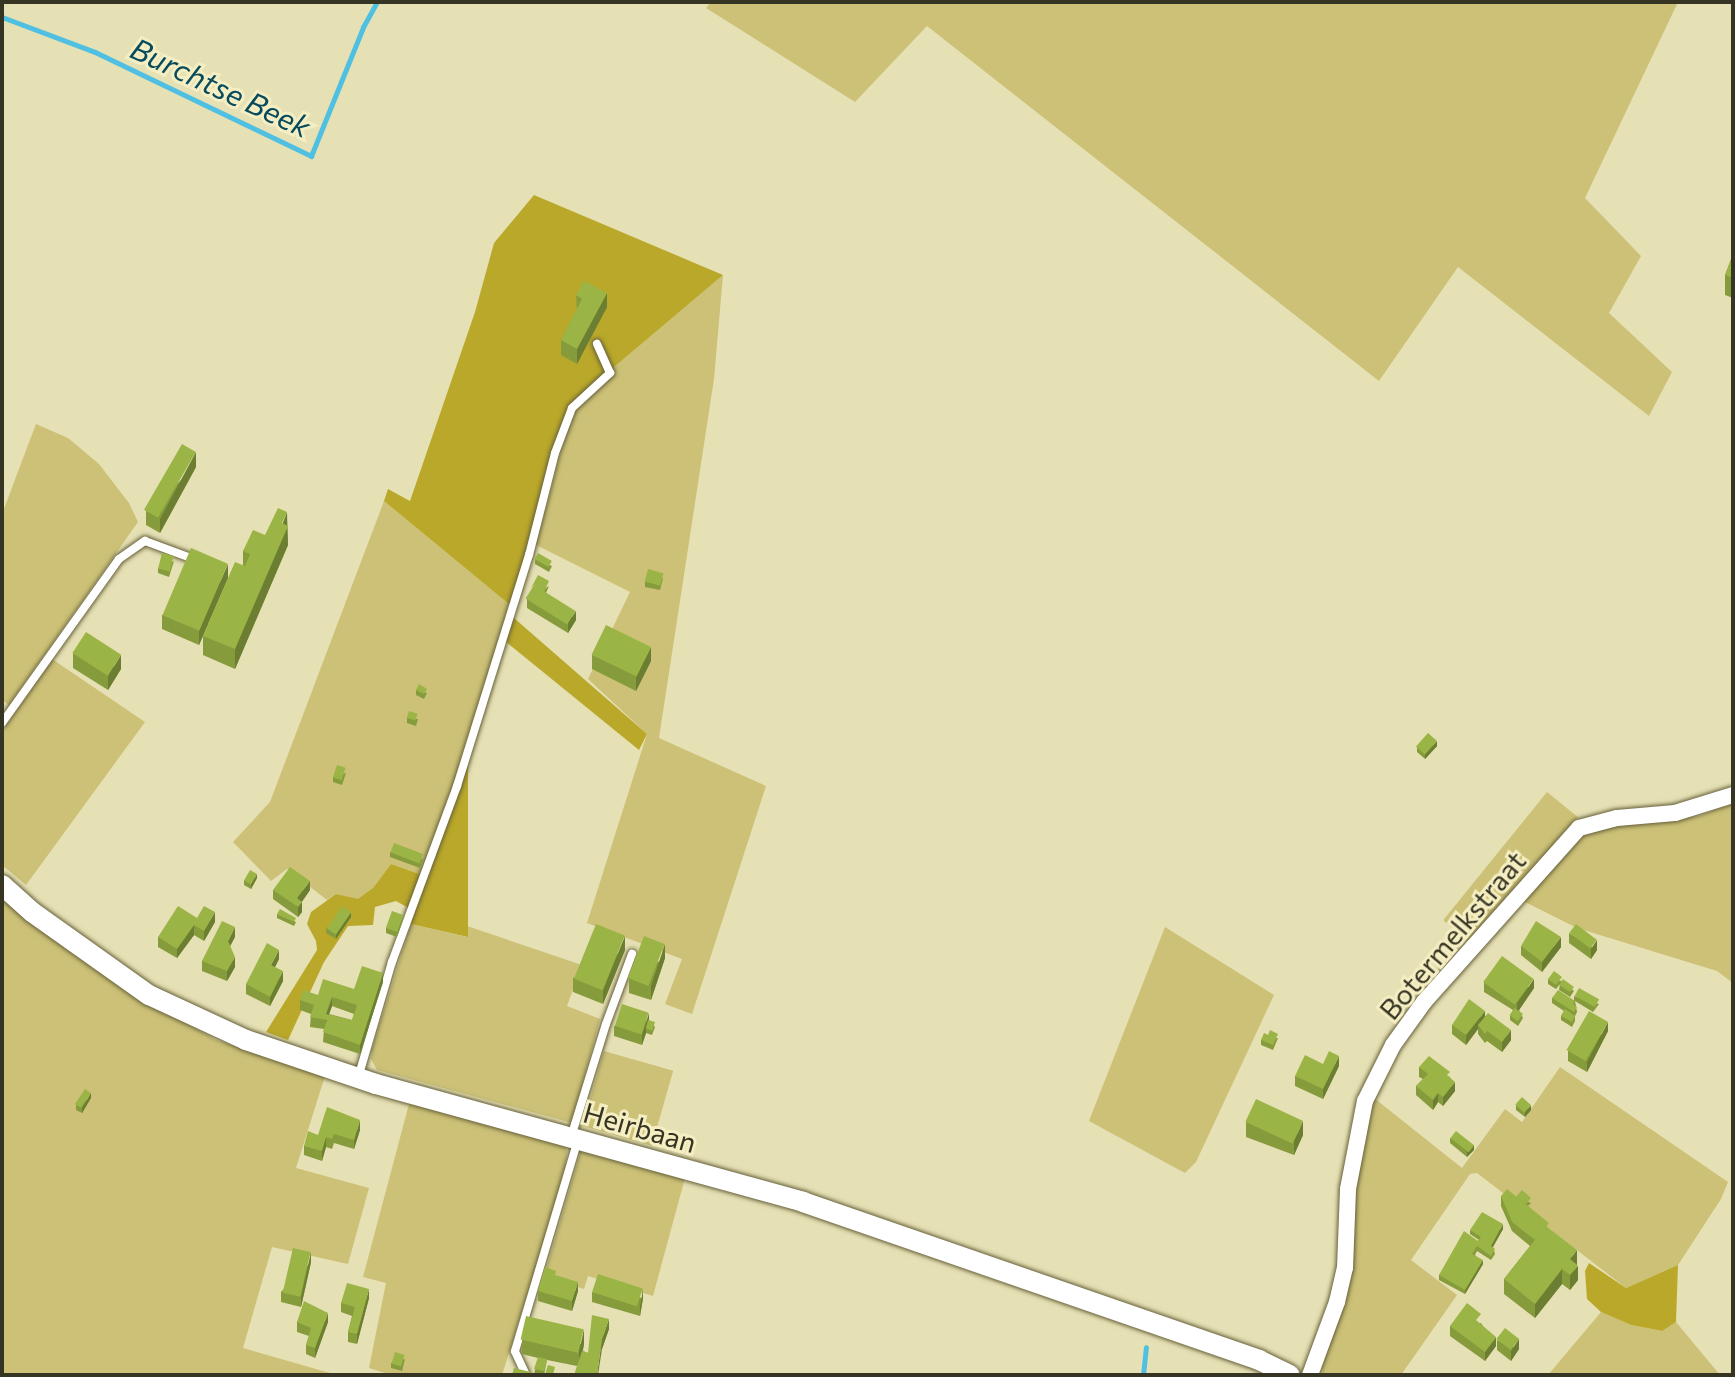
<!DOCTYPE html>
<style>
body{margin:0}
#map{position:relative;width:1735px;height:1377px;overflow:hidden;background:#e6e0b5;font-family:Commissioner,sans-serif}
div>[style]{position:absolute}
.green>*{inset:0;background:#ccc177;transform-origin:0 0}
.forest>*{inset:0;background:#baa82a}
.stream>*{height:5px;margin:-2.5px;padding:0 2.5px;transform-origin:2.5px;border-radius:2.5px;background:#4fc0e1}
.roads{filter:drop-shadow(0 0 2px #666039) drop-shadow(0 0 2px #666039)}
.service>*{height:8px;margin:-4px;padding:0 4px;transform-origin:4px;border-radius:4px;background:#fff}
.minor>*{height:16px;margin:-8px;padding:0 8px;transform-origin:8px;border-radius:8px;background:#fff}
.tertiary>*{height:20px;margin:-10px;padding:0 10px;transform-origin:10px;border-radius:10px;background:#fff}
.wall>*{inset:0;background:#859b3c}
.shaded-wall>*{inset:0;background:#6c7e31}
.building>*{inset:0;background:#9bb446;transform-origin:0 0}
span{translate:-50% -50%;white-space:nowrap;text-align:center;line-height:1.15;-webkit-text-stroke:6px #f4eec2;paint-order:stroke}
.street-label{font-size:28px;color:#363423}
.water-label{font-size:30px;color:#074b5d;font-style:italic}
.frame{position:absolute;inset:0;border:4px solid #363423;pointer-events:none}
</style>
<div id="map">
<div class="green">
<i style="clip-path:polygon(711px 2px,1678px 2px,1585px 198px,1641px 256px,1609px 313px,1672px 372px,1649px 416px,1458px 267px,1379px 381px,927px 26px,855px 102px,706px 8px)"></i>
<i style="clip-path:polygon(723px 275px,714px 379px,659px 738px,766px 786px,692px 1014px,665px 1004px,682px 959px,587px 923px,647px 734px,588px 679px,630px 592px,536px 545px,570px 418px,613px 368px)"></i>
<i style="clip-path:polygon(36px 424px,68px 438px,99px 464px,129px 503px,138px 522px,9px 705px,2px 700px,2px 514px)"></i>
<i style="clip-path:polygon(384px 501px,515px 609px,425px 876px,391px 864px,373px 888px,358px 900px,336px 894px,327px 900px,287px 869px,271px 881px,233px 842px,270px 802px)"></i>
<i style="clip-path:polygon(52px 659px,145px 722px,26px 885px,2px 865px,2px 732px)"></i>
<i style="left:1547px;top:792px;width:40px;height:165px;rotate:39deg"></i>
<i style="clip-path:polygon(1733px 803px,1733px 983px,1717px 971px,1577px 928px,1519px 899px,1568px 847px,1583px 836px,1603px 828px,1699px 816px)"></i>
<i style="clip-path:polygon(2px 897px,154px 1005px,216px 1040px,325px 1076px,296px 1168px,369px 1188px,348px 1264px,272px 1247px,243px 1348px,337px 1375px,2px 1375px)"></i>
<i style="clip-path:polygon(411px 924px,467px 937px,467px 926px,582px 965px,567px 1006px,600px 1019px,572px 1123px,377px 1070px,371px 1059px,372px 1049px)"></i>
<i style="clip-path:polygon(1165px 927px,1274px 995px,1196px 1162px,1185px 1173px,1089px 1121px)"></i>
<i style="left:604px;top:1051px;width:72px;height:78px;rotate:16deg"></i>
<i style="clip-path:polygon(1560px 1067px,1728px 1182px,1721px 1199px,1678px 1265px,1626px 1288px,1477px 1173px,1470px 1174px,1411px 1260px,1457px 1295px,1401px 1375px,1323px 1375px,1322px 1367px,1349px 1274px,1355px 1175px,1374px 1098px,1462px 1168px,1505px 1109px,1522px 1122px)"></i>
<i style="clip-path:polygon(409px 1104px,564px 1143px,567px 1152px,564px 1178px,502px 1375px,391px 1375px,369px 1368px,386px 1283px,363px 1277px)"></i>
<i style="clip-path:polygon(582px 1147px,685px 1178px,653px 1296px,588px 1276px,584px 1289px,544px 1277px)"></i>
<i style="clip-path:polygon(1601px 1312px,1631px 1325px,1661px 1331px,1676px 1322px,1720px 1375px,1548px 1375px)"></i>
</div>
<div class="forest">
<i style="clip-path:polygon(534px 195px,723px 275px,613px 368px,570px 418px,515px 609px,384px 501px,388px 489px,410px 501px,475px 312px,494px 243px)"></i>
<i style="clip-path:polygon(514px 618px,647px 734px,639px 750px,505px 641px)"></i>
<i style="clip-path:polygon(468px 765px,468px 937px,411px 924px,414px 911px,396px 901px,375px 907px,373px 925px,348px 926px,324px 962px,288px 1040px,266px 1032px,317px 950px,316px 941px,307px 924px,311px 912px,336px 894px,358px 899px,373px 888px,391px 864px,425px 876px)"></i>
<i style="clip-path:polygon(1589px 1263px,1626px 1288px,1678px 1265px,1676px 1322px,1662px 1331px,1631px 1325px,1601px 1312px,1587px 1299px,1585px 1271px)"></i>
</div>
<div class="stream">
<i style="left:2px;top:17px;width:99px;rotate:20.6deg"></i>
<i style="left:95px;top:52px;width:240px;rotate:25.7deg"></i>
<i style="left:311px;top:156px;width:139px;rotate:-68deg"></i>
<i style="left:363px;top:27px;width:29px;rotate:-61deg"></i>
<i style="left:1143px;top:1375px;width:28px;rotate:-84deg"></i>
</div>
<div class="roads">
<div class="service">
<i style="left:2px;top:723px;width:201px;rotate:-54.5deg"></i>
<i style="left:119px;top:559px;width:32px;rotate:-35deg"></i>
<i style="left:145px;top:541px;width:54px;rotate:20.4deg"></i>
<i style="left:358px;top:1078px;width:121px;rotate:-73.7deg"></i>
<i style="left:392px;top:962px;width:188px;rotate:-69.7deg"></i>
<i style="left:457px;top:786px;width:242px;rotate:-72.7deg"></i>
<i style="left:529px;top:555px;width:105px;rotate:-75.7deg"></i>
<i style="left:555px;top:453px;width:48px;rotate:-69.3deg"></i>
<i style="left:572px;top:408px;width:52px;rotate:-42.6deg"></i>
<i style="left:610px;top:373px;width:32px;rotate:-114deg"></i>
<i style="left:571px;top:1137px;width:118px;rotate:-72.8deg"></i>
<i style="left:606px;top:1024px;width:75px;rotate:-69.6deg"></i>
<i style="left:526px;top:1375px;width:26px;rotate:-115deg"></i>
<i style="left:515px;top:1351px;width:221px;rotate:-73.4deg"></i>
</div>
<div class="minor">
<i style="left:1310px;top:1375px;width:78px;rotate:-69.7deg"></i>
<i style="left:1337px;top:1302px;width:35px;rotate:-77deg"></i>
<i style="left:1345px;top:1268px;width:79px;rotate:-87.8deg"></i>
<i style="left:1348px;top:1189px;width:90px;rotate:-79.1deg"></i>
<i style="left:1365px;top:1101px;width:63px;rotate:-63.4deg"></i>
<i style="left:1393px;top:1045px;width:53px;rotate:-54.2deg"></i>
<i style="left:1424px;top:1002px;width:233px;rotate:-48.3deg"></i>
<i style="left:1579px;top:828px;width:39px;rotate:-15deg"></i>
<i style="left:1617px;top:818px;width:58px;rotate:-4.9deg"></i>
<i style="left:1675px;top:813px;width:61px;rotate:-17.2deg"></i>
</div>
<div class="tertiary">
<i style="left:2px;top:885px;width:40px;rotate:42deg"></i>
<i style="left:32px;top:912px;width:143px;rotate:35.4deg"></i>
<i style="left:149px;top:995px;width:107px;rotate:24.9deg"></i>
<i style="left:246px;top:1040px;width:137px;rotate:18.7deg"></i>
<i style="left:376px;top:1084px;width:443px;rotate:15.4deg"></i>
<i style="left:803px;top:1202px;width:483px;rotate:19.1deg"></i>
<i style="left:1259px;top:1360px;width:34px;rotate:26deg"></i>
</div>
</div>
<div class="wall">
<i style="clip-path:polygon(1733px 254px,1733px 298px,1725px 295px,1725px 275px)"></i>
<i style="clip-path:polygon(576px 295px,607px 307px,577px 364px,561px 355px,561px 340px,577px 310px)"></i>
<i style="clip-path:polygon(196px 467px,160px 533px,146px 525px,146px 511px)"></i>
<i style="clip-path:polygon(287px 525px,288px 545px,235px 669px,203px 655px,203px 636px,243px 566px,243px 551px,265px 535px)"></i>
<i style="clip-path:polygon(535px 559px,552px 566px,549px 572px,535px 564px)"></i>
<i style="clip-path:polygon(174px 561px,169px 577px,158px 573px,158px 568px)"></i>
<i style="clip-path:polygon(228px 578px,199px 645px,162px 629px,162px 615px)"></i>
<i style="clip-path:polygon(663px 578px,660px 590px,645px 587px,645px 582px)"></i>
<i style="clip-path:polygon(549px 586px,546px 593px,576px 620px,568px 633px,527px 608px,527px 599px)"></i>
<i style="clip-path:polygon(73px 653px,121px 669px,108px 690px,73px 668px)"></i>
<i style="clip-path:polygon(592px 655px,651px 661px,636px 691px,592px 669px)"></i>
<i style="clip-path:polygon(416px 690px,427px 693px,424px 699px,416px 695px)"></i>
<i style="clip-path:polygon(407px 718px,418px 719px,416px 726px,407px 723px)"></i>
<i style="clip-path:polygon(1437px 746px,1425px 759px,1417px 752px,1417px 747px)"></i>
<i style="clip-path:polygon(346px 773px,342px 785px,333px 782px,333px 777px)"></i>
<i style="clip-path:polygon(390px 852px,423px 859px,420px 868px,390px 857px)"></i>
<i style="clip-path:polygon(257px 878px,251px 889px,244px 885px,244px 880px)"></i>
<i style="clip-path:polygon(273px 890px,310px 890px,302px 902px,302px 912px,298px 917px,273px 899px)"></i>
<i style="clip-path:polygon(277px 914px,296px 922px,294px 926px,277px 918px)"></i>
<i style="clip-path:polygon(351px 917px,336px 939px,326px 933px,326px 928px)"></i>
<i style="clip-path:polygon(197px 918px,215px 922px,204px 941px,194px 935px,177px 958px,158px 947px,158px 937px)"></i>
<i style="clip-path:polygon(403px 920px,397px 937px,386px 933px,386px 928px)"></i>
<i style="clip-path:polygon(1569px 933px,1597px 950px,1591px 959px,1569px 943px)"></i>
<i style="clip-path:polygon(235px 937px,230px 946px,235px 967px,227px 981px,202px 971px,202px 961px)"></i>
<i style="clip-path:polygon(1521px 946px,1561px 947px,1542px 972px,1521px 955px)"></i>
<i style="clip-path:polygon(625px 950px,603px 1004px,573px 992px,573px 978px)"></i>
<i style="clip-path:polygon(665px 958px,651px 1000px,629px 993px,629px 978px)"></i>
<i style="clip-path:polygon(279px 959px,275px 967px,283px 981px,270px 1006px,246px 994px,246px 984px)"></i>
<i style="clip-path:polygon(1548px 979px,1562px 981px,1574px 991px,1570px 997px,1559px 990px,1560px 984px,1556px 989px,1548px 984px)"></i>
<i style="clip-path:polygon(evenodd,383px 982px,360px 1054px,323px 1042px,324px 1029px,310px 1027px,311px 1014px,300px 1010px,300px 1000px,318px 995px,354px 989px,383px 982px,332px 1006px,354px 1014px,352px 1020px,329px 1014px,332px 1006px)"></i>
<i style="clip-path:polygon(1484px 982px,1534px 988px,1519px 1010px,1523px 1018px,1518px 1026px,1510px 1020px,1510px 1015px,1513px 1010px,1484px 992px)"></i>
<i style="clip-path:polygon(1574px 996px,1599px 1004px,1593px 1012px,1575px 1001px,1577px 1012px,1575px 1016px,1575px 1021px,1572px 1027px,1561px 1020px,1561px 1016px,1564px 1011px,1552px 1003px,1552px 998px,1574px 1000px)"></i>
<i style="clip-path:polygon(1485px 1016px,1511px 1040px,1502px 1052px,1487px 1041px,1485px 1043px,1478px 1034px,1478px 1029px,1466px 1045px,1452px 1034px,1452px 1025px)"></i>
<i style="clip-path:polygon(649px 1020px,655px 1027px,652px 1035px,646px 1033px,642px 1045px,614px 1036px,614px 1026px)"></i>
<i style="clip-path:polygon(1608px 1031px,1587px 1072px,1568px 1061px,1568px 1051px)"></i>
<i style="clip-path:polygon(1278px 1038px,1273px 1050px,1261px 1045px,1261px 1040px)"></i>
<i style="clip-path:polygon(1323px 1064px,1339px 1066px,1323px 1099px,1295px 1086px,1295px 1076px)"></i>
<i style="clip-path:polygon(1419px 1067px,1450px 1077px,1455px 1091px,1443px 1106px,1438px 1102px,1433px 1110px,1416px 1095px,1416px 1086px,1423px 1079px,1419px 1077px)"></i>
<i style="clip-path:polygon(91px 1098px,82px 1113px,76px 1110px,76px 1105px)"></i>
<i style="clip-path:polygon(1516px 1105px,1531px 1110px,1525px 1117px,1516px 1110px)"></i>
<i style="clip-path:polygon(1246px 1122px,1303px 1135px,1294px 1155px,1246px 1137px)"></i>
<i style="clip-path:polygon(360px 1130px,354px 1149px,334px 1143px,332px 1149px,326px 1147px,322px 1161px,304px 1155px,304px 1146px,318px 1135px)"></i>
<i style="clip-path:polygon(1450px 1138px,1474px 1150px,1467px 1157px,1450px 1143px)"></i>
<i style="clip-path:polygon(1501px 1196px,1517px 1197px,1531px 1203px,1528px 1206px,1549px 1229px,1577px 1265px,1578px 1280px,1570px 1290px,1562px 1284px,1535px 1318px,1504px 1294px,1504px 1279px,1530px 1246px,1512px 1231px,1501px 1206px)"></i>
<i style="clip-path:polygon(1503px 1229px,1493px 1247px,1495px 1254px,1491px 1260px,1477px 1251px,1475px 1255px,1483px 1264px,1465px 1294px,1439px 1280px,1439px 1275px,1479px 1240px,1470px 1234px,1470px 1230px)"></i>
<i style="clip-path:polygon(311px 1262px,301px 1307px,281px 1302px,281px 1292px)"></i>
<i style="clip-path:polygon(538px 1291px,578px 1291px,572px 1311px,538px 1301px)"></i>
<i style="clip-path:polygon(592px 1292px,643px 1298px,640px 1316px,592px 1302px)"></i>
<i style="clip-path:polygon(369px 1298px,357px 1344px,348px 1342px,348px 1332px,352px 1316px,341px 1312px,341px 1303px)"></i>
<i style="clip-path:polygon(297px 1322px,328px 1322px,315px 1358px,306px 1354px,306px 1345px,309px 1336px,297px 1332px)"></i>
<i style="clip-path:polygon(1481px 1323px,1496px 1346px,1485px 1361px,1450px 1336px,1450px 1326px)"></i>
<i style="clip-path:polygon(609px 1329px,602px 1349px,577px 1366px,547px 1360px,544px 1375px,540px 1375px,534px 1374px,538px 1358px,522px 1354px,522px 1340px,584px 1344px,583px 1351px,588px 1353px)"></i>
<i style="clip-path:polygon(1497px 1340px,1519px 1349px,1511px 1361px,1497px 1350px)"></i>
<i style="clip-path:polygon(405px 1359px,402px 1371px,391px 1368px,391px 1363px)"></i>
</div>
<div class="shaded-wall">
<i style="clip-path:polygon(607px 293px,607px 307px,577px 364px,577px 349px)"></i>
<i style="clip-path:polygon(196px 452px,196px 467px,160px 533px,160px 519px)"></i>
<i style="clip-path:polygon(287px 512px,288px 545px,235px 669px,235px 649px)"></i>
<i style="clip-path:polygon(228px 564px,228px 578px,199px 645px,199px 630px)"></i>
<i style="clip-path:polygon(576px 611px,576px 620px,568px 633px,568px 623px)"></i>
<i style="clip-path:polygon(651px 647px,651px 661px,636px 691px,636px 677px)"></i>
<i style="clip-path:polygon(121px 655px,121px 669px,108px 690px,108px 676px)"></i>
<i style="clip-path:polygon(1437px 741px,1437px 746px,1425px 759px,1425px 754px)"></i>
<i style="clip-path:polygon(257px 874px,257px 878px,251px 889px,251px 884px)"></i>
<i style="clip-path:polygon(310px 881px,310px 890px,297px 908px,297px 898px)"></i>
<i style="clip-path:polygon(302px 902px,302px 912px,298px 917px,298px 907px)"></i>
<i style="clip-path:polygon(215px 912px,215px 922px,204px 941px,204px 931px)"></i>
<i style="clip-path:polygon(351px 912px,351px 917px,336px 939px,336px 934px)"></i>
<i style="clip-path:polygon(194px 925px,194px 935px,177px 958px,177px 949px)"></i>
<i style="clip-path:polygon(235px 927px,235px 937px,228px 950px,228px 941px)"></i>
<i style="clip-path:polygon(625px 936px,625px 950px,603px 1004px,603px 990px)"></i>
<i style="clip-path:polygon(1561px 937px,1561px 947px,1542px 972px,1542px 962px)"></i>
<i style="clip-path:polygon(1597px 940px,1597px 950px,1591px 959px,1591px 949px)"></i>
<i style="clip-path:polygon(665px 944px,665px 958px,651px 1000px,651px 986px)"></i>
<i style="clip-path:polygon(279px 950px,279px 959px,271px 975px,271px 965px)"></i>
<i style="clip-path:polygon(235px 957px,235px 967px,227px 981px,227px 971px)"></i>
<i style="clip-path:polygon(283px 971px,283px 981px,270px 1006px,270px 997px)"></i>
<i style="clip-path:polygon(383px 973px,383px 982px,360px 1054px,360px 1045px)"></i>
<i style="clip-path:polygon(1534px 979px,1534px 988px,1517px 1013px,1517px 1003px)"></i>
<i style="clip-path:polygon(332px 997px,332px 1006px,326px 1023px,326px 1014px)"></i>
<i style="clip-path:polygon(1485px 1011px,1485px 1021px,1478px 1025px,1478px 1029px,1466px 1045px,1466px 1035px)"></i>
<i style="clip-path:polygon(649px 1013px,649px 1023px,646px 1028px,646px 1033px,642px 1045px,642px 1035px)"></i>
<i style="clip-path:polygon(1608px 1022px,1608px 1031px,1587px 1072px,1587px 1062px)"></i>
<i style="clip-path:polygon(1511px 1030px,1511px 1040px,1502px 1052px,1502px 1042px)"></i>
<i style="clip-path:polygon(1339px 1056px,1339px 1066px,1323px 1099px,1323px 1089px)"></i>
<i style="clip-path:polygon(1455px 1082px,1455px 1091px,1443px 1106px,1443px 1097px)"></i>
<i style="clip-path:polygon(91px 1093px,91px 1098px,82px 1113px,82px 1108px)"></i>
<i style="clip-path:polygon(1438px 1093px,1438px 1102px,1433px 1110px,1433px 1100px)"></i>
<i style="clip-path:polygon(1531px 1105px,1531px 1110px,1525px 1117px,1525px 1112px)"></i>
<i style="clip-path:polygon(360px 1120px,360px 1130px,354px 1149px,354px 1140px)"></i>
<i style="clip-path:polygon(1303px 1121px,1303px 1135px,1294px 1155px,1294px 1141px)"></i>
<i style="clip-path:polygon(326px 1137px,326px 1147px,322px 1161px,322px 1151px)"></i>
<i style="clip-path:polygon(1474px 1145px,1474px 1150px,1467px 1157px,1467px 1152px)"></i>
<i style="clip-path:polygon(1503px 1224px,1503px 1229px,1491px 1250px,1491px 1246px)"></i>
<i style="clip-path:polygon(1577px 1250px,1577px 1265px,1570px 1259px)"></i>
<i style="clip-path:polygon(311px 1252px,311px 1262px,301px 1307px,301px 1297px)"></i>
<i style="clip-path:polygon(1483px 1260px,1483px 1264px,1465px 1294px,1465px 1290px)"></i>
<i style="clip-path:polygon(1578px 1266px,1578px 1280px,1570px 1290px,1570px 1275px)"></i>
<i style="clip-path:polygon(1562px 1269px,1562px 1284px,1535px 1318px,1535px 1304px)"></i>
<i style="clip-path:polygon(578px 1282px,578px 1291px,572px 1311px,572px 1301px)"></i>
<i style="clip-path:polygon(369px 1289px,369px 1298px,357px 1344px,357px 1334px)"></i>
<i style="clip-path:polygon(643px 1289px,643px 1298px,640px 1316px,640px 1307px)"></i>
<i style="clip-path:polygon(328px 1313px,328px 1322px,315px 1358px,315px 1348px)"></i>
<i style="clip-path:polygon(609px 1319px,609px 1329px,602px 1349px,598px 1375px,597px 1375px,602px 1339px)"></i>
<i style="clip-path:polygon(584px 1329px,584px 1344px,579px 1366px,579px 1352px)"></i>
<i style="clip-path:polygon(1496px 1337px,1496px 1346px,1485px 1361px,1485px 1352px)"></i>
<i style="clip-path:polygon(1519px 1339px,1519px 1349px,1511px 1361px,1511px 1351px)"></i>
</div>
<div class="building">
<i style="clip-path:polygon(1733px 254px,1733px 278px,1725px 275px)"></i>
<i style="clip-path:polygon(584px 281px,607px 293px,577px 349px,561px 340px,582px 299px,576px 295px)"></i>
<i style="left:182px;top:444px;width:16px;height:76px;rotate:30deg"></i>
<i style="clip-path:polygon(278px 508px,287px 512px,282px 523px,288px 526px,235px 649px,203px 636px,235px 562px,245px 566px,250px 554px,243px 551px,253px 530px,265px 535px)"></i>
<i style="left:191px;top:548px;width:40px;height:73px;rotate:23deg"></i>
<i style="left:162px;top:553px;width:12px;height:16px;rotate:14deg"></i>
<i style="left:538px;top:553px;width:16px;height:7px;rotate:30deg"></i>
<i style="left:648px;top:569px;width:16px;height:13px;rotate:15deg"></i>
<i style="clip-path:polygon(538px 575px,549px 581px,544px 592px,534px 585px,531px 588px)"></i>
<i style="left:534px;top:585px;width:49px;height:16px;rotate:32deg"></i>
<i style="left:606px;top:625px;width:50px;height:33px;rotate:26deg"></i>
<i style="left:86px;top:632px;width:42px;height:25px;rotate:33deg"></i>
<i style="clip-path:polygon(419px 684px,427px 689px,424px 694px,416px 690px)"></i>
<i style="left:409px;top:711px;width:9px;height:7px;rotate:18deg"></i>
<i style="left:1428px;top:733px;width:12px;height:18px;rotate:42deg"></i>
<i style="left:337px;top:765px;width:9px;height:13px;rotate:18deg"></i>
<i style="left:394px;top:843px;width:31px;height:10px;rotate:21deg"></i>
<i style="clip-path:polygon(290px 867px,310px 881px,297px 898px,302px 902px,298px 907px,273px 890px)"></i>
<i style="left:250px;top:870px;width:8px;height:12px;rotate:30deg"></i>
<i style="clip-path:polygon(178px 906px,197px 918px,204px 906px,215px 912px,204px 931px,194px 925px,177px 949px,158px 937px)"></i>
<i style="left:342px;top:906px;width:11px;height:27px;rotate:34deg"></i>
<i style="clip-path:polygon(280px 909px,296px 918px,294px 922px,277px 914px)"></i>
<i style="left:392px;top:911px;width:12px;height:18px;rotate:20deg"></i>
<i style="clip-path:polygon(222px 921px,235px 927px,228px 941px,235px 957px,227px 971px,202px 961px)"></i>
<i style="clip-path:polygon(1536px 921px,1561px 937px,1542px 962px,1521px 946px)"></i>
<i style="left:596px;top:924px;width:31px;height:59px;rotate:22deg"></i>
<i style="left:1576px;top:924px;width:26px;height:11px;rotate:37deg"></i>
<i style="left:644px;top:936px;width:22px;height:45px;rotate:21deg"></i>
<i style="clip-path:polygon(267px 943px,279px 950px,271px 965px,283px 971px,270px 997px,246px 984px)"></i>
<i style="left:1502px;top:956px;width:39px;height:32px;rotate:36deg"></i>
<i style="clip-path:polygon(evenodd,362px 966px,383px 973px,360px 1045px,323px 1032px,327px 1020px,310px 1017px,314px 1005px,300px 1000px,303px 990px,318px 995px,323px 979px,354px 989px,362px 966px,332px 997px,357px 1005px,352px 1020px,326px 1014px,332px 997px)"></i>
<i style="left:1554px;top:971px;width:10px;height:10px;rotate:37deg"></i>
<i style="clip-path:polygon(1563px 979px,1574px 987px,1570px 992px,1559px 985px)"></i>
<i style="left:1579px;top:988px;width:23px;height:9px;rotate:29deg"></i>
<i style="clip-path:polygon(1558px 990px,1575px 1001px,1573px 1004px,1577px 1007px,1574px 1012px,1552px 998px)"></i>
<i style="clip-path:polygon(1469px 999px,1485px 1011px,1466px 1035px,1452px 1025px)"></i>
<i style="left:622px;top:1004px;width:28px;height:23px;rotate:18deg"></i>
<i style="left:1515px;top:1008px;width:10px;height:9px;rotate:37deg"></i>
<i style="clip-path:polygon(1565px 1009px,1575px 1016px,1572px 1022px,1561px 1016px)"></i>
<i style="left:1589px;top:1011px;width:22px;height:45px;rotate:30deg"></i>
<i style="clip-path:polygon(1488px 1013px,1511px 1030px,1502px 1042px,1487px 1031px,1485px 1034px,1478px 1025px)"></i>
<i style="clip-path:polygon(648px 1020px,655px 1022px,652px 1031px,646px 1028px)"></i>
<i style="clip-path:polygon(1270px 1030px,1278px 1034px,1273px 1045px,1261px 1040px,1264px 1033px,1268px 1035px)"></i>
<i style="clip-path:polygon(1329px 1051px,1339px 1056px,1323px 1089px,1295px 1076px,1305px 1055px,1323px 1064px)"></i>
<i style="clip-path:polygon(1429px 1056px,1450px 1072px,1447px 1075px,1455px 1082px,1443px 1097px,1438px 1093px,1433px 1100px,1416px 1086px,1428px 1074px,1419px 1067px)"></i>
<i style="left:85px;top:1089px;width:7px;height:18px;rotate:34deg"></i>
<i style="left:1522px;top:1097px;width:12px;height:10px;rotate:42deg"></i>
<i style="left:1256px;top:1099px;width:52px;height:25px;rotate:25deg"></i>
<i style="clip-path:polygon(327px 1107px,360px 1120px,354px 1140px,334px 1134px,332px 1139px,326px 1137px,322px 1151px,304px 1146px,308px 1131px,318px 1135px)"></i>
<i style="left:1456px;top:1131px;width:23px;height:9px;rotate:38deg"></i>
<i style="clip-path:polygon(1507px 1189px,1549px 1223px,1535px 1240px,1512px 1222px,1501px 1196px)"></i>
<i style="clip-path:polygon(1522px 1190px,1531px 1198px,1526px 1204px,1516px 1197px)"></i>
<i style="clip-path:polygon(1482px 1212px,1503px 1224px,1491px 1246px,1495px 1249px,1491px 1256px,1477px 1246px,1472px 1254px,1483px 1260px,1465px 1290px,1439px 1275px,1464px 1231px,1478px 1241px,1481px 1237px,1470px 1230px)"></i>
<i style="clip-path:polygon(1546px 1226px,1577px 1250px,1570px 1259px,1578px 1266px,1570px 1275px,1562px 1269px,1535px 1304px,1504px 1279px)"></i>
<i style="left:293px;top:1248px;width:18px;height:46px;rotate:13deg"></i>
<i style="clip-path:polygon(545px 1267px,556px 1271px,555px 1275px,578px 1282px,572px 1301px,538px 1291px)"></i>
<i style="left:598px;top:1274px;width:47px;height:19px;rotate:18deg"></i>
<i style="clip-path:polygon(347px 1283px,369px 1289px,357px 1334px,348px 1332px,355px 1307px,341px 1303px)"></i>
<i style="clip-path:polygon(304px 1301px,328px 1313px,315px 1348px,306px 1345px,311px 1328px,297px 1322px)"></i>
<i style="clip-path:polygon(1467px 1303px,1481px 1314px,1476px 1320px,1496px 1337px,1485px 1352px,1450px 1326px)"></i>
<i style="clip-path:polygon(592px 1315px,609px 1319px,602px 1339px,597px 1375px,574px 1375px,582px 1351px,588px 1353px)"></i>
<i style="left:526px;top:1316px;width:59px;height:24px;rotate:13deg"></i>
<i style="left:1505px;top:1328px;width:18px;height:14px;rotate:38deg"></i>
<i style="left:395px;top:1352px;width:10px;height:12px;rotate:17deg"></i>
<i style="clip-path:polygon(538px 1357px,547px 1359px,544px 1371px,534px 1369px)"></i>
<i style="clip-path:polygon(548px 1365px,555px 1367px,553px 1375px,545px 1374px)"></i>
<i style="clip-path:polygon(514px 1368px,531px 1372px,530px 1375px,512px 1375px)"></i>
</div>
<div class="street-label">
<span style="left:1452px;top:935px;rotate:-50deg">Botermelkstraat</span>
<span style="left:640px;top:1127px;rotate:16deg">Heirbaan</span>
</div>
<div class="water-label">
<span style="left:221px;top:87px;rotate:25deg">Burchtse Beek</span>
</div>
<div class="frame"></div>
</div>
